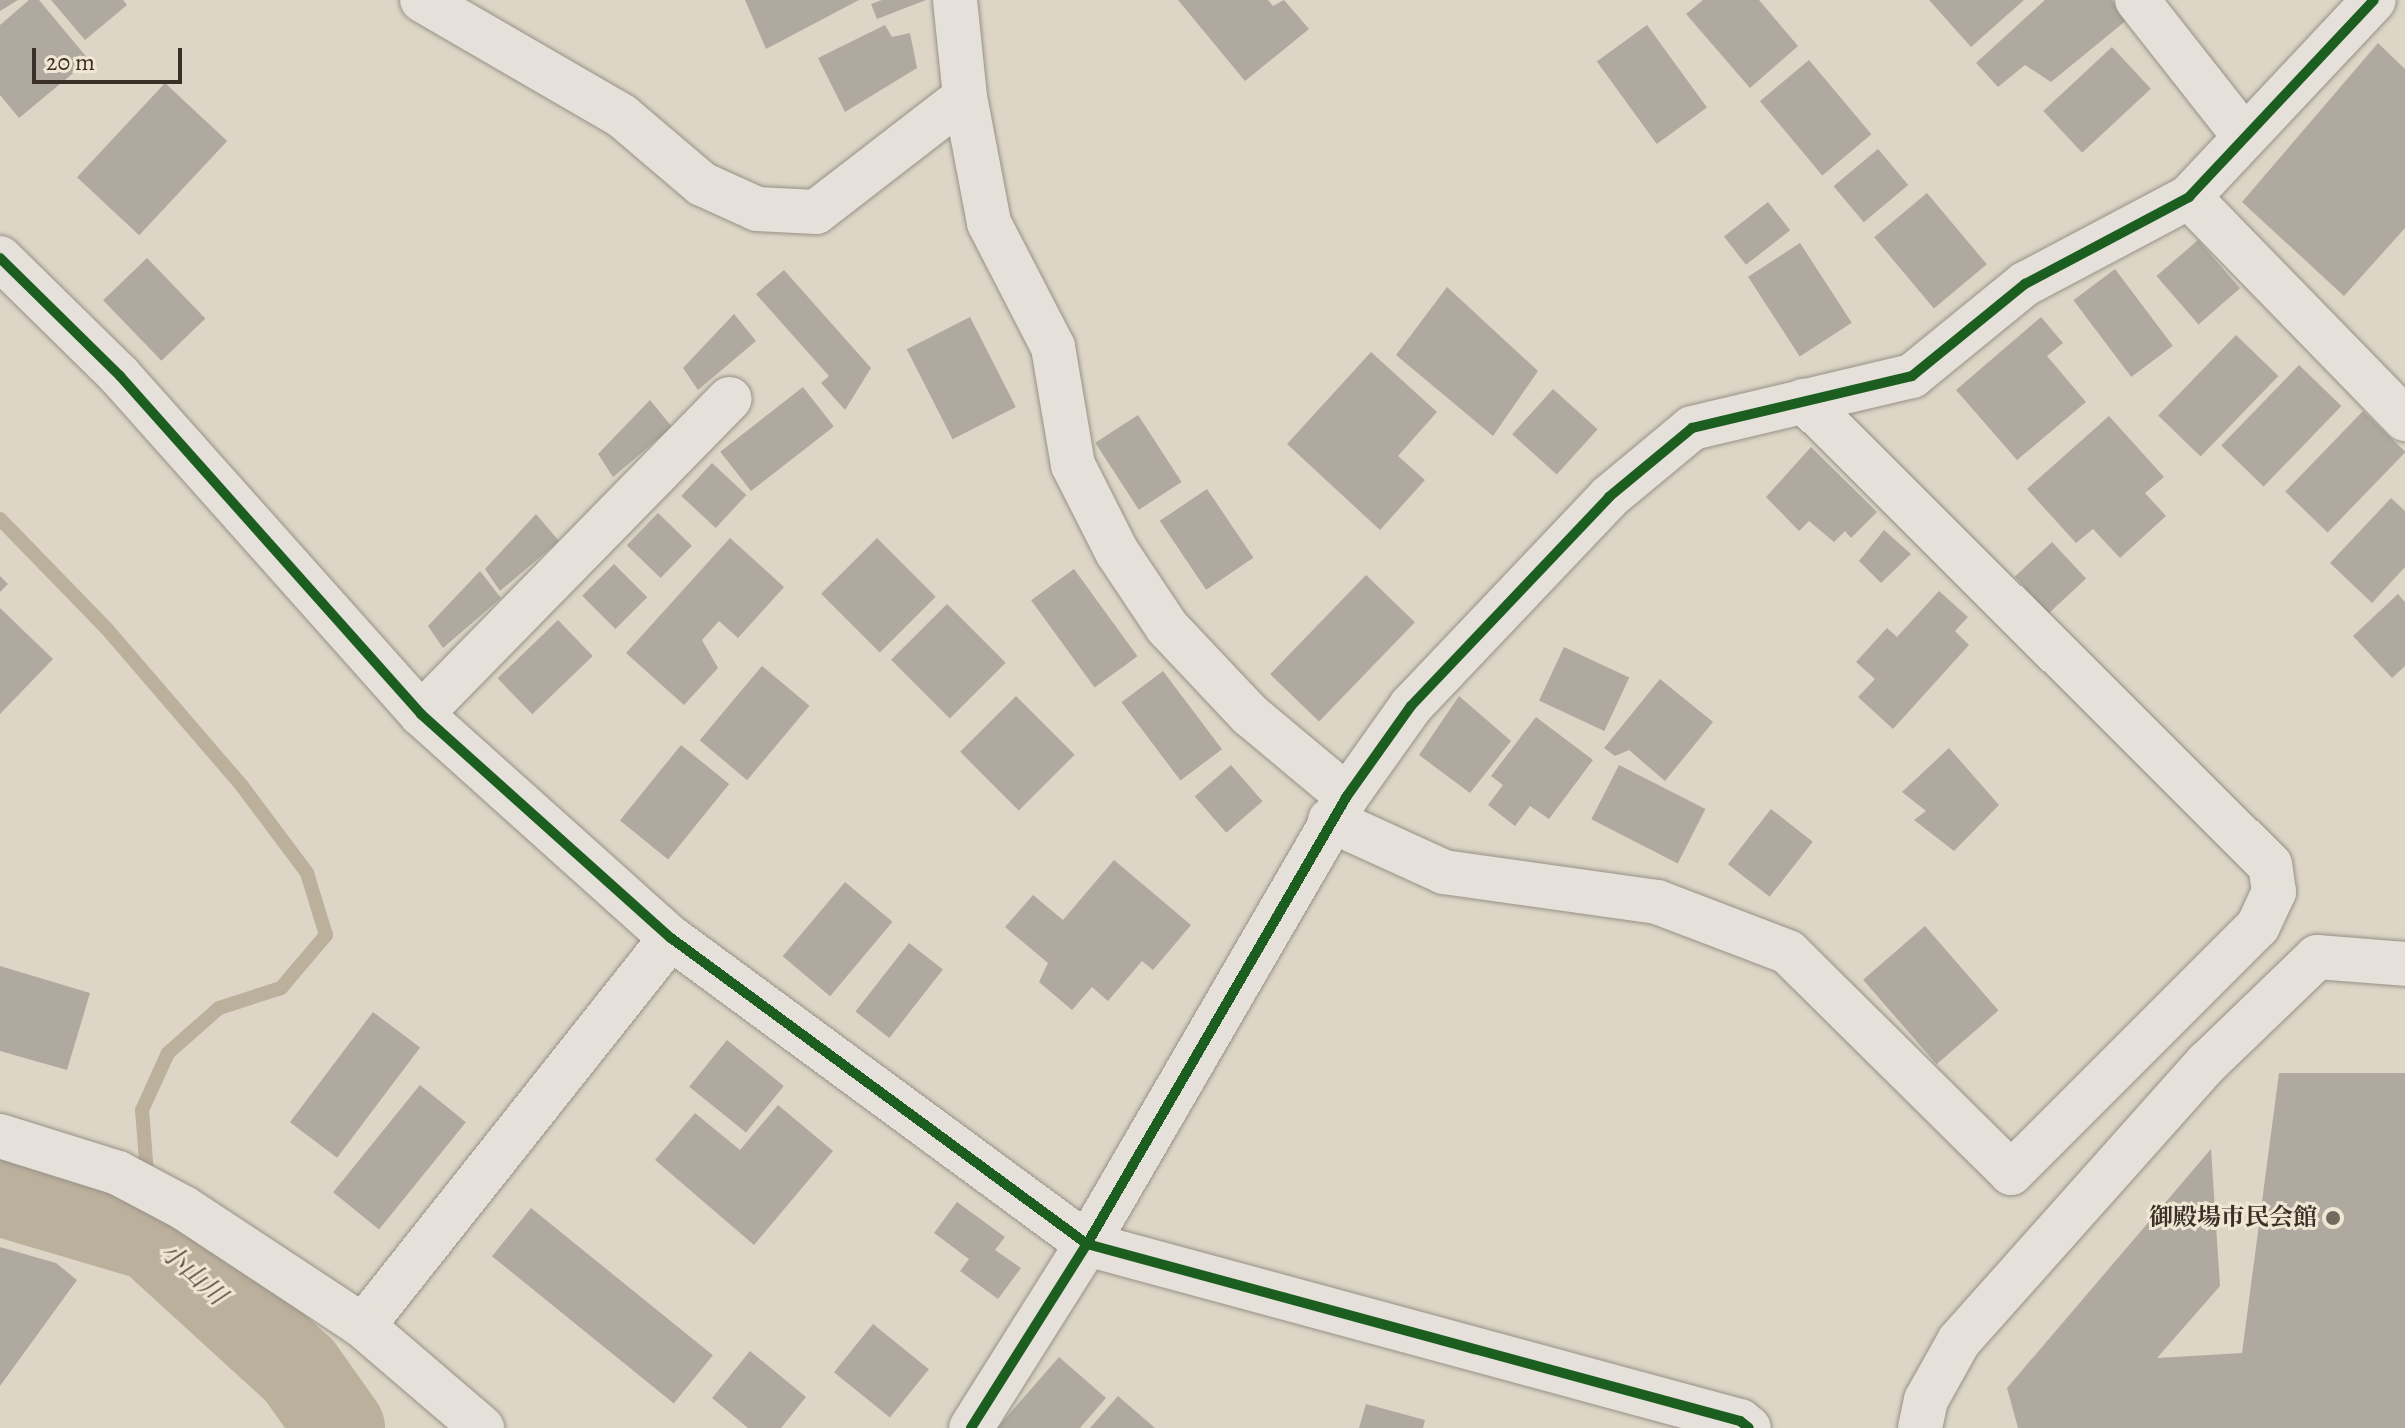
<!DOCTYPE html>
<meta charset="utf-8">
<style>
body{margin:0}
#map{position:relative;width:2405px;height:1428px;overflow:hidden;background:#ddd6c6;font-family:Alegreya,"Noto Serif JP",serif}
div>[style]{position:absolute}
.stream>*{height:14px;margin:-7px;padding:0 7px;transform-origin:7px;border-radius:7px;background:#bbb09c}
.river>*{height:90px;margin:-45px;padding:0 45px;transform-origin:45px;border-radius:45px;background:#bbb09c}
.building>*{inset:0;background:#afa99f;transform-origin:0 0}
.roads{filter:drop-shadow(0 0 2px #979187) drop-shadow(0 0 2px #979187)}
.minor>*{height:44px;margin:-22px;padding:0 22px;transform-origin:22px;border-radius:22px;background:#e5e1da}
.tertiary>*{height:44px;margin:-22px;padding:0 22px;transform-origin:22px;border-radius:22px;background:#e5e1da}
.cycleway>*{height:10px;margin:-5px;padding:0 5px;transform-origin:5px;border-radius:5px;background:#1b5e20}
.dots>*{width:22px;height:22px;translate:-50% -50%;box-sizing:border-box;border:4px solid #efe7d4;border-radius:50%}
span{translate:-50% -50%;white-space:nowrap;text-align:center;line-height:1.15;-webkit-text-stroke:6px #efe7d4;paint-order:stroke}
.poi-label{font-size:24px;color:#3a3027;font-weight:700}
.right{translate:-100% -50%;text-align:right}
.water-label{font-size:26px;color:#564c40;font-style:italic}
.scale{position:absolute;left:32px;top:48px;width:150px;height:36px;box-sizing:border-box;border:4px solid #3a3027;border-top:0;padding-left:10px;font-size:24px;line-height:28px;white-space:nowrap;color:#3a3027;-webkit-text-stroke:6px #efe7d4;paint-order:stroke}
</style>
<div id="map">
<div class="stream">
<i style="left:0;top:519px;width:153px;rotate:45.8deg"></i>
<i style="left:107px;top:629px;width:207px;rotate:49.3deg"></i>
<i style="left:242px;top:786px;width:109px;rotate:53.2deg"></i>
<i style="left:307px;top:873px;width:65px;rotate:73deg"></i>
<i style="left:326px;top:935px;width:70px;rotate:130.3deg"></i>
<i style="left:281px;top:988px;width:65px;rotate:162.1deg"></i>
<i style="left:219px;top:1008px;width:68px;rotate:138.6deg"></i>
<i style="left:168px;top:1053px;width:63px;rotate:114.5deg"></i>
<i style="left:142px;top:1110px;width:126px;rotate:85.5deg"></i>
</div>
<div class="river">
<i style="left:0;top:1191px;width:159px;rotate:16.5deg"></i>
<i style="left:152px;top:1236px;width:199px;rotate:42.4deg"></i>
<i style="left:299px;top:1370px;width:71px;rotate:54.7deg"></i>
</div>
<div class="building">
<i style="clip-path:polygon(0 0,18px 0,0 11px)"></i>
<i style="clip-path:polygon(29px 0,39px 0,89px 60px,19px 118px,0 95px,0 25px)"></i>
<i style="clip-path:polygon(51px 0,123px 0,127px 5px,85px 40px)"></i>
<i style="clip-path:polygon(745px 0,859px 0,766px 49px)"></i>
<i style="clip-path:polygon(882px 0,926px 0,877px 19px,871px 4px)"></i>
<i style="clip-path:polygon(1178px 0,1268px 0,1273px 6px,1284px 0,1309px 29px,1245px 81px)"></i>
<i style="clip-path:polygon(1703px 0,1759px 0,1798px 46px,1750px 88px,1686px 14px)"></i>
<i style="clip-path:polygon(1929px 0,2024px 0,1971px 47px)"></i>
<i style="clip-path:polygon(2045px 0,2112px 0,2128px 19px,2051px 82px,2025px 65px,1998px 87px,1976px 63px)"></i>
<i style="clip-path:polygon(885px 25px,892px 37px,910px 33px,917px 68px,845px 112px,818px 58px)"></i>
<i style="left:1647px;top:25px;width:102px;height:62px;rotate:54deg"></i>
<i style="clip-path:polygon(2378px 43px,2405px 69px,2405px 228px,2344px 296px,2242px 202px)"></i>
<i style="left:2112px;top:47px;width:57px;height:94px;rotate:47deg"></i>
<i style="left:1809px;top:60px;width:97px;height:64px;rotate:50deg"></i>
<i style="left:165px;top:83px;width:85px;height:129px;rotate:43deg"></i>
<i style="left:1878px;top:149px;width:47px;height:58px;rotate:50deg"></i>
<i style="left:1927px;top:193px;width:93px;height:69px;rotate:50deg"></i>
<i style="left:1768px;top:202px;width:36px;height:56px;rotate:52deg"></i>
<i style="left:2198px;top:240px;width:64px;height:55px;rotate:49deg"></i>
<i style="left:1800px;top:243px;width:95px;height:62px;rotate:57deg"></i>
<i style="left:147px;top:258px;width:84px;height:61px;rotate:46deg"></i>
<i style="left:2115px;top:269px;width:96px;height:52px;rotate:53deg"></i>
<i style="clip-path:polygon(784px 270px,871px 368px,845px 410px,821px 383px,829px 376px,756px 294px)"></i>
<i style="clip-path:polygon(1447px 287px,1538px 371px,1493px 436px,1396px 355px)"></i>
<i style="clip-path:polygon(734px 314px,756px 341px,698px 390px,683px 368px)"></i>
<i style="left:970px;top:317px;width:101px;height:71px;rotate:63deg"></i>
<i style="clip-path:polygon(2041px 317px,2063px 343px,2047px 356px,2086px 402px,2017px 460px,1956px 390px)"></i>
<i style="left:2236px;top:335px;width:59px;height:112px;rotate:44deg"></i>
<i style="clip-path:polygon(1371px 352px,1437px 412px,1398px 456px,1425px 480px,1380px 530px,1287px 444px)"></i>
<i style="left:2299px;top:365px;width:59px;height:112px;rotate:44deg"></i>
<i style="left:803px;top:387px;width:50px;height:105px;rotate:52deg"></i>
<i style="left:1553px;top:389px;width:60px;height:61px;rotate:42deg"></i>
<i style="clip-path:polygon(650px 400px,672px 427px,613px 477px,598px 454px)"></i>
<i style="left:2363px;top:411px;width:59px;height:112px;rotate:44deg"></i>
<i style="left:1138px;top:415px;width:80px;height:51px;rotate:57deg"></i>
<i style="clip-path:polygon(2109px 416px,2164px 477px,2145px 493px,2166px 516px,2120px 558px,2093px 529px,2076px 543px,2027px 489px)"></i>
<i style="clip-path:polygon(1811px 447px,1877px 512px,1851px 538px,1845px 531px,1834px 542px,1809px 521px,1799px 531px,1766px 497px)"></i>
<i style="left:712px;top:463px;width:47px;height:45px;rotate:43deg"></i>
<i style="left:1207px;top:489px;width:83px;height:57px;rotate:56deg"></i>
<i style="clip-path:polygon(2391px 498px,2405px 511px,2405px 567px,2372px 603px,2330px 563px)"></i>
<i style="left:658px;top:513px;width:47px;height:45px;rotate:44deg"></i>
<i style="clip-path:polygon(536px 514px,559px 541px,500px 591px,485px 569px)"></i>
<i style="clip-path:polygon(1884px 530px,1911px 554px,1881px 583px,1859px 561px)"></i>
<i style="clip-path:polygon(730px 538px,784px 587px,738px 638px,719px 621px,702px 640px,718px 668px,684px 705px,626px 653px)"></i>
<i style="left:877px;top:538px;width:83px;height:79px;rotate:45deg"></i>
<i style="left:2052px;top:542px;width:50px;height:51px;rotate:47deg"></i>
<i style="left:614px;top:564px;width:47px;height:45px;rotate:45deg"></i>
<i style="left:1074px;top:569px;width:108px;height:53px;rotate:54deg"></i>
<i style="clip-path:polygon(480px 571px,501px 598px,443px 648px,428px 626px)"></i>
<i style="left:1366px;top:575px;width:68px;height:138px;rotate:44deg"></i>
<i style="clip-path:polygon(0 576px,8px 584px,0 592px)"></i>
<i style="clip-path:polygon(1939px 591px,1968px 617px,1955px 631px,1969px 645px,1893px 729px,1858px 697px,1875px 679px,1856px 662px,1887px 628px,1897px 637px)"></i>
<i style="clip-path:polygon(2398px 594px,2405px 602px,2405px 666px,2392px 678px,2353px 636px)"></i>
<i style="left:947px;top:604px;width:83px;height:79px;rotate:45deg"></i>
<i style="clip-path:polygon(0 608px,53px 659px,0 714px)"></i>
<i style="left:558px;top:620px;width:50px;height:84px;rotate:46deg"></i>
<i style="left:1564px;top:647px;width:72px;height:59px;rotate:25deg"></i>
<i style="left:762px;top:666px;width:62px;height:97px;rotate:40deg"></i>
<i style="left:1163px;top:671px;width:98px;height:52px;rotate:53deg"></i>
<i style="clip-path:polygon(1660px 679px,1713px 722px,1665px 781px,1629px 750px,1615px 756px,1604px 748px)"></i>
<i style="left:1016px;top:696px;width:83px;height:79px;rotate:45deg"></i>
<i style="clip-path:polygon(1459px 696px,1511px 741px,1470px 793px,1419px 755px)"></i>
<i style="clip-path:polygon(1536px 717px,1593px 760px,1549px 819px,1530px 806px,1515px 826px,1488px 805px,1503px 785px,1491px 776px)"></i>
<i style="left:681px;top:745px;width:62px;height:97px;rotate:39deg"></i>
<i style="clip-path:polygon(1949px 748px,1999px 805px,1954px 851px,1914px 820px,1926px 811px,1902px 792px)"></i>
<i style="left:1231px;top:765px;width:48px;height:48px;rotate:49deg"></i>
<i style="left:1619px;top:765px;width:97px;height:61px;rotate:27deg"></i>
<i style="left:1771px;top:809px;width:53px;height:70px;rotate:38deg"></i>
<i style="clip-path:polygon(1114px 860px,1191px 925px,1153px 970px,1142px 961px,1108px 1001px,1092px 987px,1072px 1010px,1039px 982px,1048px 963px,1005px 927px,1033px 895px,1063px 920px)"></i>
<i style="left:845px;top:882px;width:62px;height:97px;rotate:40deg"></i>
<i style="left:1925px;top:926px;width:112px;height:82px;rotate:49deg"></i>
<i style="left:909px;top:943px;width:43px;height:87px;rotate:38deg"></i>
<i style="clip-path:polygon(0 966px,90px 993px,67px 1070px,0 1051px)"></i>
<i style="left:373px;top:1012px;width:59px;height:138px;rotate:37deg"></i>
<i style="left:727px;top:1040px;width:73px;height:60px;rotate:39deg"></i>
<i style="clip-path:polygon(2279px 1073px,2405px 1073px,2405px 1428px,2018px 1428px,2007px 1388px,2211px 1149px,2220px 1286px,2157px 1358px,2242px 1353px)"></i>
<i style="left:420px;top:1085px;width:59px;height:138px;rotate:39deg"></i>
<i style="clip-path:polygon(778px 1105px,833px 1151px,754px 1245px,655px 1160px,695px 1113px,740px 1150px)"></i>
<i style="clip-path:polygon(957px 1202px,1005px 1237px,995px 1250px,1021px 1268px,998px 1299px,960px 1271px,969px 1259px,934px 1233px)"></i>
<i style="left:531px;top:1208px;width:234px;height:62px;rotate:39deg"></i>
<i style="clip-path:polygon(0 1247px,56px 1263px,77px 1280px,0 1386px)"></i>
<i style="left:873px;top:1324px;width:72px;height:62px;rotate:39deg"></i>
<i style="clip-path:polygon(750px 1351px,806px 1397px,781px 1428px,748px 1428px,712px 1398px)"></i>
<i style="clip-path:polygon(1059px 1357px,1106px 1398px,1080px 1428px,997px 1428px)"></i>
<i style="clip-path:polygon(1118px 1396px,1155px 1428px,1090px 1428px)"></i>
<i style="clip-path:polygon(1366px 1404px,1425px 1420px,1423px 1428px,1359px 1428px)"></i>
</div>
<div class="roads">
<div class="minor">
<i style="left:422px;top:0;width:231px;rotate:30.1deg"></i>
<i style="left:622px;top:116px;width:105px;rotate:40.4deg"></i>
<i style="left:702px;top:184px;width:60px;rotate:24.4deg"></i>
<i style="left:757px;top:209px;width:59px;rotate:2.9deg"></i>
<i style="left:816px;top:212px;width:188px;rotate:-37.7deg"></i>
<i style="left:955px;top:0;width:98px;rotate:84.1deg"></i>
<i style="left:965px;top:97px;width:128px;rotate:79.2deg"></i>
<i style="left:989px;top:223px;width:140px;rotate:62.7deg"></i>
<i style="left:1053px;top:347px;width:120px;rotate:80.4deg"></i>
<i style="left:1073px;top:465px;width:97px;rotate:63.2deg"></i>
<i style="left:1117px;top:552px;width:90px;rotate:56.3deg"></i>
<i style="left:1167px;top:627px;width:121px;rotate:46.7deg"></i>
<i style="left:1250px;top:715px;width:126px;rotate:39.9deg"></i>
<i style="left:2137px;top:0;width:173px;rotate:51.8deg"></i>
<i style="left:2189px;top:197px;width:310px;rotate:45.8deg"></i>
<i style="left:0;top:258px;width:168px;rotate:44.5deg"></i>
<i style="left:120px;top:376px;width:453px;rotate:48.3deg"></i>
<i style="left:421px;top:714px;width:336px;rotate:41.9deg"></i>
<i style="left:671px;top:938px;width:516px;rotate:36.34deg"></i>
<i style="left:421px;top:714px;width:441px;rotate:-45.6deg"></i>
<i style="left:1330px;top:820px;width:125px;rotate:24.5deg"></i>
<i style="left:1444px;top:872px;width:215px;rotate:8deg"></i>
<i style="left:1657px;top:902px;width:140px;rotate:20.9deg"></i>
<i style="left:1788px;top:952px;width:314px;rotate:44.7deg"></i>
<i style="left:2011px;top:1173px;width:349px;rotate:-45deg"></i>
<i style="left:2258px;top:926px;width:38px;rotate:-65deg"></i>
<i style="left:2274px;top:892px;width:27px;rotate:-98deg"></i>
<i style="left:2270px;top:865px;width:658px;rotate:-135.12deg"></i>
<i style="left:118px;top:1173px;width:75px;rotate:27.9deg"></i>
<i style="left:363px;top:1326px;width:495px;rotate:-51.6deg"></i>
<i style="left:971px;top:1428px;width:218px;rotate:-57.8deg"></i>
<i style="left:1087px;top:1244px;width:518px;rotate:-59.87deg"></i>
<i style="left:1347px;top:796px;width:110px;rotate:-54.6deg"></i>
<i style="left:1411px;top:706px;width:288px;rotate:-46.5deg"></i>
<i style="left:1609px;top:497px;width:108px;rotate:-39.7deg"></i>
<i style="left:1692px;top:428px;width:226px;rotate:-13.3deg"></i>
<i style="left:1912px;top:376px;width:146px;rotate:-39.2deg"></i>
<i style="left:2025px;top:284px;width:186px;rotate:-27.9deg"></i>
<i style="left:2189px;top:197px;width:270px;rotate:-46.8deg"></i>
<i style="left:1920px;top:1428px;width:29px;rotate:-78deg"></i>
<i style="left:1926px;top:1400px;width:68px;rotate:-60.8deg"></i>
<i style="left:1959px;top:1341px;width:373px;rotate:-48.3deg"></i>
<i style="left:2207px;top:1063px;width:153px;rotate:-43.9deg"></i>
<i style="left:2317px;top:957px;width:88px;rotate:4.5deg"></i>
</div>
<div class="tertiary">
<i style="left:0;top:1136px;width:124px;rotate:17.4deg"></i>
<i style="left:184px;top:1208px;width:214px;rotate:33.4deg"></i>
<i style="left:363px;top:1326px;width:157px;rotate:40.6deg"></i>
<i style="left:1087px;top:1244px;width:677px;rotate:15.17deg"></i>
<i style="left:1740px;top:1421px;width:11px;rotate:38deg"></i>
</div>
</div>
<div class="cycleway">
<i style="left:0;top:258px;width:168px;rotate:44.5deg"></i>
<i style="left:120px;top:376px;width:453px;rotate:48.3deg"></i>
<i style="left:421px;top:714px;width:336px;rotate:41.9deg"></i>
<i style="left:671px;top:938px;width:516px;rotate:36.34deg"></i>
<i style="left:1087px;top:1244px;width:677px;rotate:15.17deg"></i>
<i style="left:1740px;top:1421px;width:11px;rotate:38deg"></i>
<i style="left:971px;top:1428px;width:218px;rotate:-57.8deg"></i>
<i style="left:1087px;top:1244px;width:518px;rotate:-59.87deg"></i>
<i style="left:1347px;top:796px;width:110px;rotate:-54.6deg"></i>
<i style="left:1411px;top:706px;width:288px;rotate:-46.5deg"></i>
<i style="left:1609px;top:497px;width:108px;rotate:-39.7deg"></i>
<i style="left:1692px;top:428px;width:226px;rotate:-13.3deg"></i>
<i style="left:1912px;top:376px;width:146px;rotate:-39.2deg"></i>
<i style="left:2025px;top:284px;width:186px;rotate:-27.9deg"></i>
<i style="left:2189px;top:197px;width:270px;rotate:-46.8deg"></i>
</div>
<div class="dots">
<i style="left:2333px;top:1218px;background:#736a5f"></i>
</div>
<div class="poi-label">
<span class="right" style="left:2317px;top:1218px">御殿場市民会館</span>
</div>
<div class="water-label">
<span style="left:193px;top:1274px;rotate:42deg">小山川</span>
</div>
<div class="scale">20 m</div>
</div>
